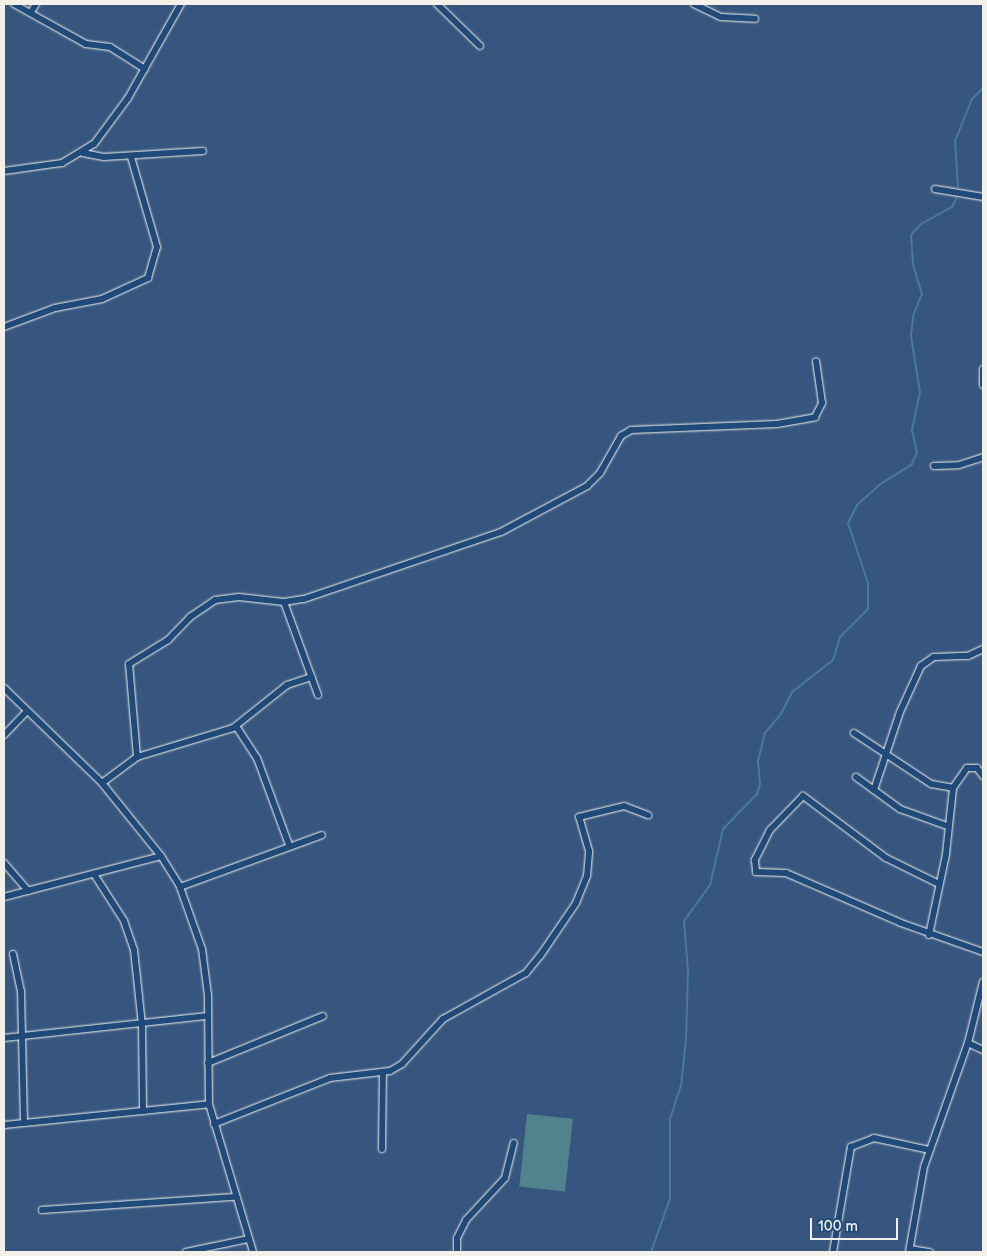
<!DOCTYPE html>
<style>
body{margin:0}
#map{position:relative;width:987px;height:1256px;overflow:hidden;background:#36567f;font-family:"Balsamiq Sans",sans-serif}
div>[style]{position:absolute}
.green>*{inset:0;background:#51838e;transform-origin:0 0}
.stream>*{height:2px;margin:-1px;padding:0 1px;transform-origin:1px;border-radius:1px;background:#467aa3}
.roads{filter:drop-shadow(0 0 1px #f4f1e8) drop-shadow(0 0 1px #f4f1e8)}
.minor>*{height:6px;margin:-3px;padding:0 3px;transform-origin:3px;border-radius:3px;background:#1f4a7a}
span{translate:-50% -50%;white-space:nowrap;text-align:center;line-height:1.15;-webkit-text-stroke:4px #1f4a7a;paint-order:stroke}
.frame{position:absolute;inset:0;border:5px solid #f4f1e8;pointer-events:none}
.scale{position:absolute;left:810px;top:1218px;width:88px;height:22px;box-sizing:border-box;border:2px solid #f4f1e8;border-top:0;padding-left:6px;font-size:15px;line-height:18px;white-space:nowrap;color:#f4f1e8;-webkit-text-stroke:4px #1f4a7a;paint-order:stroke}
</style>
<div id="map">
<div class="green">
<i style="left:527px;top:1114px;width:46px;height:73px;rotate:6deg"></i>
</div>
<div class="stream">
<i style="left:958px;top:187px;width:46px;rotate:-93.7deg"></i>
<i style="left:955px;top:141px;width:45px;rotate:-68deg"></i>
<i style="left:972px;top:99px;width:16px;rotate:-45deg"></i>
<i style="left:651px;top:1252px;width:56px;rotate:-70.3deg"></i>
<i style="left:670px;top:1199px;width:80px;rotate:-90deg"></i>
<i style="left:670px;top:1119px;width:35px;rotate:-72deg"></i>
<i style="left:681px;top:1086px;width:47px;rotate:-83.9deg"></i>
<i style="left:686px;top:1039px;width:68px;rotate:-88.3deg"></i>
<i style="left:688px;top:971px;width:50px;rotate:-94.6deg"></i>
<i style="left:684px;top:921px;width:44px;rotate:-54.2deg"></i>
<i style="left:710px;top:885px;width:57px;rotate:-76.9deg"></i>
<i style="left:723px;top:829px;width:49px;rotate:-45.8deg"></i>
<i style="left:757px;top:794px;width:10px;rotate:-73deg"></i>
<i style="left:760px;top:784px;width:23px;rotate:-95deg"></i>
<i style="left:758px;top:761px;width:29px;rotate:-76deg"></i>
<i style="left:765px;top:733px;width:25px;rotate:-50deg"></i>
<i style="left:781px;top:714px;width:25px;rotate:-63deg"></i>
<i style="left:792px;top:692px;width:52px;rotate:-38deg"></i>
<i style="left:833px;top:660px;width:24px;rotate:-73deg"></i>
<i style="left:840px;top:637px;width:40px;rotate:-45deg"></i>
<i style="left:868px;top:609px;width:26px;rotate:-90deg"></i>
<i style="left:868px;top:583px;width:63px;rotate:-108.4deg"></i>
<i style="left:848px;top:523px;width:20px;rotate:-63deg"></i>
<i style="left:857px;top:505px;width:30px;rotate:-42deg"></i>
<i style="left:879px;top:485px;width:39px;rotate:-32deg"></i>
<i style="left:912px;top:464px;width:13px;rotate:-67deg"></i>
<i style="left:917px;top:452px;width:23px;rotate:-103deg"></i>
<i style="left:912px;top:430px;width:39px;rotate:-78deg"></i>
<i style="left:920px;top:392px;width:57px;rotate:-99.1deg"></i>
<i style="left:911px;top:336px;width:20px;rotate:-84deg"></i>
<i style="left:913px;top:316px;width:24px;rotate:-68deg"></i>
<i style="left:922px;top:294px;width:31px;rotate:-107deg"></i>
<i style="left:913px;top:264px;width:29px;rotate:-94deg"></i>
<i style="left:911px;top:235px;width:15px;rotate:-48deg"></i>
<i style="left:921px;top:224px;width:35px;rotate:-29deg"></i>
<i style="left:952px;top:207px;width:9px;rotate:-63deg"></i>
</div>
<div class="roads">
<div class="minor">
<i style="left:14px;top:4px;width:82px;rotate:29.1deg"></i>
<i style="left:86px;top:44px;width:24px;rotate:7deg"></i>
<i style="left:110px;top:47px;width:41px;rotate:32.2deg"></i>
<i style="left:437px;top:4px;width:60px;rotate:44.3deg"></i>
<i style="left:694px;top:4px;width:30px;rotate:26deg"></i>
<i style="left:721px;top:17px;width:34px;rotate:3deg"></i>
<i style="left:31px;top:12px;width:9px;rotate:-58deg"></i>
<i style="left:83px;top:153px;width:21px;rotate:11deg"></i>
<i style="left:104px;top:157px;width:99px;rotate:-3.5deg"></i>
<i style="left:4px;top:171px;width:59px;rotate:-7.9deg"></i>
<i style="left:62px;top:163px;width:37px;rotate:-31deg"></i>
<i style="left:94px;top:144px;width:57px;rotate:-53.5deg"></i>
<i style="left:128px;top:98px;width:108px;rotate:-60.6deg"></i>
<i style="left:935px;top:189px;width:49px;rotate:9.5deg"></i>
<i style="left:4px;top:327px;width:54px;rotate:-20.4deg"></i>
<i style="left:55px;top:308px;width:48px;rotate:-10.8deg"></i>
<i style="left:102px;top:299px;width:51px;rotate:-24.5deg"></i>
<i style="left:148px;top:278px;width:32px;rotate:-74deg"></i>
<i style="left:157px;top:247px;width:94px;rotate:-106.1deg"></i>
<i style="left:983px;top:369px;width:16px;rotate:90deg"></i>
<i style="left:934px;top:466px;width:25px;rotate:-2deg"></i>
<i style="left:959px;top:465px;width:25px;rotate:-18deg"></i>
<i style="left:284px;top:602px;width:99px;rotate:69.9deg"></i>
<i style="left:4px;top:688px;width:136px;rotate:44.1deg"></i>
<i style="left:102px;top:783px;width:94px;rotate:51.1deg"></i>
<i style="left:161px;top:856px;width:36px;rotate:58deg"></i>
<i style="left:180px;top:887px;width:66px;rotate:70.5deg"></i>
<i style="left:202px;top:949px;width:46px;rotate:82.6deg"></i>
<i style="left:208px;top:995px;width:109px;rotate:89.5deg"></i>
<i style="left:209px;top:1104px;width:154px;rotate:73.4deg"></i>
<i style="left:236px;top:726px;width:38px;rotate:57deg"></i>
<i style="left:257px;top:758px;width:93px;rotate:69.8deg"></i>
<i style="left:854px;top:733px;width:92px;rotate:33.5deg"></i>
<i style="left:931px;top:784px;width:22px;rotate:10deg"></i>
<i style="left:4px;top:735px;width:33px;rotate:-46deg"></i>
<i style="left:137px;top:757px;width:93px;rotate:-94.9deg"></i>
<i style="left:129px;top:664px;width:46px;rotate:-31.6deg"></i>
<i style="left:168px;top:640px;width:32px;rotate:-46deg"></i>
<i style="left:190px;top:617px;width:30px;rotate:-34deg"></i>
<i style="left:215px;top:600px;width:24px;rotate:-7deg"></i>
<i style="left:239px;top:597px;width:45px;rotate:6.3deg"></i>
<i style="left:284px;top:602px;width:20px;rotate:-9deg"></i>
<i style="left:304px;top:599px;width:208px;rotate:-18.8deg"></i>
<i style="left:501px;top:532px;width:98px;rotate:-28.1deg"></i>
<i style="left:587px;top:486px;width:18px;rotate:-45deg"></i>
<i style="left:600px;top:473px;width:43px;rotate:-60.4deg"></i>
<i style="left:621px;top:436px;width:12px;rotate:-31deg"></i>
<i style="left:631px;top:430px;width:146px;rotate:-2.4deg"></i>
<i style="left:777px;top:424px;width:39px;rotate:-10deg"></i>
<i style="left:815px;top:417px;width:16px;rotate:-63deg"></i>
<i style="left:822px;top:403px;width:42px;rotate:-98.1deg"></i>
<i style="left:856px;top:777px;width:54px;rotate:36deg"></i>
<i style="left:900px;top:809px;width:50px;rotate:19.9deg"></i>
<i style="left:102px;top:783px;width:44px;rotate:-36.6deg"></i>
<i style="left:137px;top:757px;width:100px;rotate:-16.8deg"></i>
<i style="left:233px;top:728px;width:69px;rotate:-38.5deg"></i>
<i style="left:287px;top:685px;width:26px;rotate:-18deg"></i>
<i style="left:874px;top:790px;width:82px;rotate:-71.6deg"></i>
<i style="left:900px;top:712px;width:51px;rotate:-65.5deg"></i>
<i style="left:921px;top:666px;width:16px;rotate:-35deg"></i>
<i style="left:934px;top:657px;width:34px;rotate:-2deg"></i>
<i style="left:968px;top:656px;width:17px;rotate:-25deg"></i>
<i style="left:4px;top:863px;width:37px;rotate:49deg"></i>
<i style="left:94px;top:874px;width:56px;rotate:57.4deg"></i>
<i style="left:124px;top:921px;width:31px;rotate:71deg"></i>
<i style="left:134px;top:950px;width:75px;rotate:83.9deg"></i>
<i style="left:142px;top:1025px;width:86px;rotate:89.3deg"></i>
<i style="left:937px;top:883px;width:57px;rotate:-153.9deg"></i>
<i style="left:886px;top:858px;width:104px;rotate:-143.2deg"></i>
<i style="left:803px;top:796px;width:47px;rotate:134.1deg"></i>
<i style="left:770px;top:830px;width:34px;rotate:117deg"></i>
<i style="left:755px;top:860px;width:12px;rotate:85deg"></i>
<i style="left:756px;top:872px;width:30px;rotate:2deg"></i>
<i style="left:786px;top:873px;width:125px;rotate:23.5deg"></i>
<i style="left:901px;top:923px;width:87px;rotate:19.5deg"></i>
<i style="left:180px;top:887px;width:151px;rotate:-20.1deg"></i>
<i style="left:4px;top:897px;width:162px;rotate:-14.6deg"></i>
<i style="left:929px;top:935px;width:83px;rotate:-78.1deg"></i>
<i style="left:946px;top:854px;width:66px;rotate:-83.9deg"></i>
<i style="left:953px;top:788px;width:24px;rotate:-55deg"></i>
<i style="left:967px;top:768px;width:10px"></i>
<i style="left:977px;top:768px;width:10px;rotate:53deg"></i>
<i style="left:13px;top:954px;width:38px;rotate:78deg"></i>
<i style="left:21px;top:991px;width:132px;rotate:88.7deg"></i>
<i style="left:4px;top:1038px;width:205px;rotate:-6.2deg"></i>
<i style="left:968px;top:1043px;width:17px;rotate:25deg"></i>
<i style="left:208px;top:1063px;width:124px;rotate:-22.2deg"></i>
<i style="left:214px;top:1124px;width:125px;rotate:-21.6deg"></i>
<i style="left:330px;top:1078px;width:60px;rotate:-6.7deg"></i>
<i style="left:390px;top:1071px;width:14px;rotate:-30deg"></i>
<i style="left:402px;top:1064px;width:61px;rotate:-47.7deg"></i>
<i style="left:443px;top:1019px;width:95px;rotate:-29deg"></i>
<i style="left:526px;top:973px;width:22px;rotate:-51deg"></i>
<i style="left:540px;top:956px;width:64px;rotate:-55.8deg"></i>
<i style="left:576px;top:903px;width:29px;rotate:-68deg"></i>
<i style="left:587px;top:876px;width:25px;rotate:-85deg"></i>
<i style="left:589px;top:851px;width:35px;rotate:-106deg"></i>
<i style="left:579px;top:817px;width:46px;rotate:-13.7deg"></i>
<i style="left:624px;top:806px;width:26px;rotate:21deg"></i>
<i style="left:4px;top:1125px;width:206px;rotate:-5.8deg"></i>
<i style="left:382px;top:1149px;width:77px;rotate:-89.3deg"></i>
<i style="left:42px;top:1210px;width:193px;rotate:-3.9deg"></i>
<i style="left:910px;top:1249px;width:20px;rotate:9deg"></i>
<i style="left:186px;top:1252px;width:63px;rotate:-11.8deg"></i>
<i style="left:457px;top:1252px;width:14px;rotate:-90deg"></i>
<i style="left:457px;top:1238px;width:20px;rotate:-63deg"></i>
<i style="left:466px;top:1220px;width:57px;rotate:-47.1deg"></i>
<i style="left:505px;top:1178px;width:36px;rotate:-76deg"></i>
<i style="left:833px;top:1252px;width:107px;rotate:-80.3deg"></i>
<i style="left:851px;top:1147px;width:25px;rotate:-21deg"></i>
<i style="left:874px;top:1138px;width:56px;rotate:12.3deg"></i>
<i style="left:909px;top:1252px;width:86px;rotate:-80deg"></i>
<i style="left:924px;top:1167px;width:132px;rotate:-70.5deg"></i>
<i style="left:968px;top:1043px;width:63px;rotate:-76.2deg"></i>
</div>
</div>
<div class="frame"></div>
<div class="scale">100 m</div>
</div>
